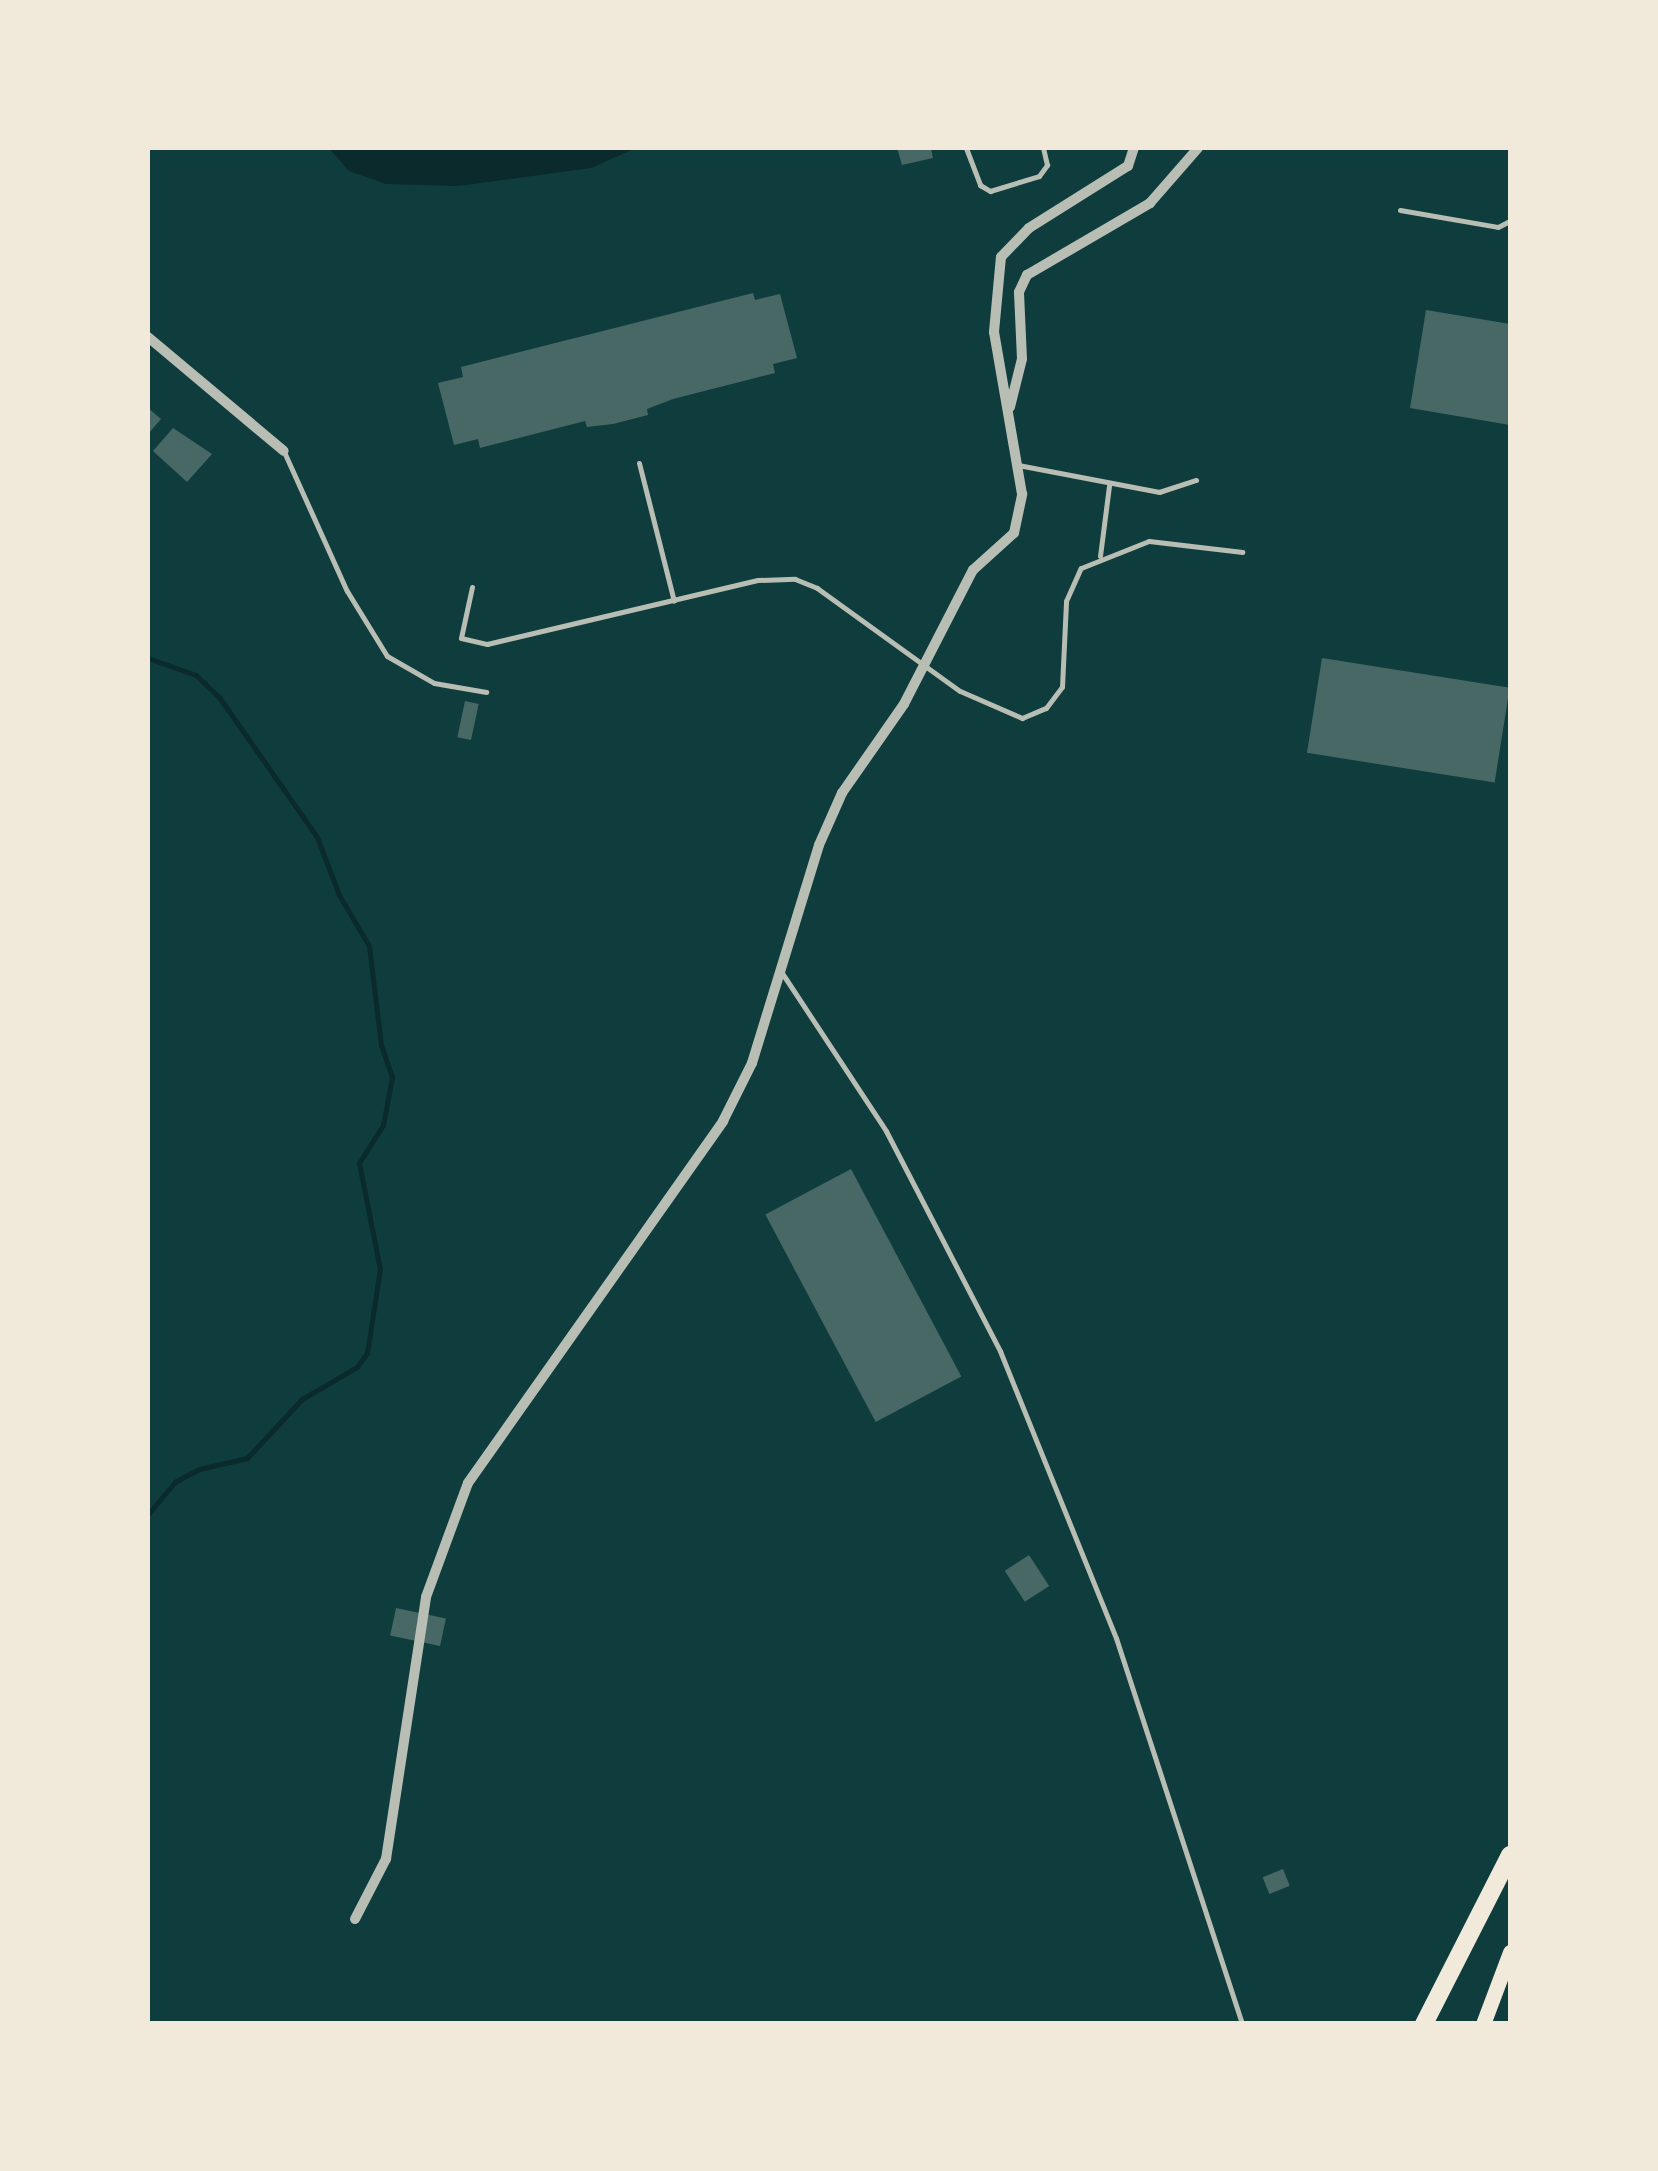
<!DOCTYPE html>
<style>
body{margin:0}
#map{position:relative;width:1658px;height:2171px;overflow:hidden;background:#0f3d3e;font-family:"PT Sans",sans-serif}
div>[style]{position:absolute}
.water>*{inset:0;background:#0a2a2b}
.stream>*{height:5px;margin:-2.5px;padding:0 2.5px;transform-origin:2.5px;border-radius:2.5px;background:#0a2a2b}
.building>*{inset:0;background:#486865;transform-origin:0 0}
.service>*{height:5px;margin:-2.5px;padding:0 2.5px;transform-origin:2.5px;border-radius:2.5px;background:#b8beb3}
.minor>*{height:10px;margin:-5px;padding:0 5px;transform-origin:5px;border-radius:5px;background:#b8beb3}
.primary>*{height:15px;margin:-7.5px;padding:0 7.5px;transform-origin:7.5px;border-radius:7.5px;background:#f1e9da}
.motorway>*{height:18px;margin:-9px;padding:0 9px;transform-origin:9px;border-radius:9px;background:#f1e9da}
span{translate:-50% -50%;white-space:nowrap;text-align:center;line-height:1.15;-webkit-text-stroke:8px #f1e9da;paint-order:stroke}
.frame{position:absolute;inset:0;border:150px solid #f1e9da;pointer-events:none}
</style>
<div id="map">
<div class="water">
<i style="clip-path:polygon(329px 148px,636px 148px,591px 168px,458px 186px,386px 184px,349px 171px)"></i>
</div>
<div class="stream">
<i style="left:148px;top:658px;width:51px;rotate:19.5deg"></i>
<i style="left:196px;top:675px;width:32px;rotate:44deg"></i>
<i style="left:219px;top:697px;width:171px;rotate:55deg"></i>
<i style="left:317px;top:837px;width:62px;rotate:69.2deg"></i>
<i style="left:339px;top:895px;width:59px;rotate:59.5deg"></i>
<i style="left:369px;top:946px;width:100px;rotate:83.1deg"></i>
<i style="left:381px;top:1045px;width:34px;rotate:71deg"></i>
<i style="left:392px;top:1077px;width:49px;rotate:100.6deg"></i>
<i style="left:383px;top:1125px;width:45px;rotate:122.3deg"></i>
<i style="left:359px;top:1163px;width:108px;rotate:78.8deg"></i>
<i style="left:380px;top:1269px;width:85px;rotate:98.8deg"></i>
<i style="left:367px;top:1353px;width:17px;rotate:126deg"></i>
<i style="left:357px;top:1367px;width:64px;rotate:149.8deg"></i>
<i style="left:302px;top:1399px;width:81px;rotate:133deg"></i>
<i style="left:247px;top:1458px;width:49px;rotate:167.1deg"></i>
<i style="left:199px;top:1469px;width:27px;rotate:152deg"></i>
<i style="left:175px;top:1482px;width:42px;rotate:130.2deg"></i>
</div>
<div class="building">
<i style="clip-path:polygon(897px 148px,931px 148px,933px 158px,902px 165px)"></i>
<i style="clip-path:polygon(753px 293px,755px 300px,780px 294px,797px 358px,773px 364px,775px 373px,673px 399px,647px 409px,648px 415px,613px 424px,587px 427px,585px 421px,480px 448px,478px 439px,454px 445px,438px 383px,463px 377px,461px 367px)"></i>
<i style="clip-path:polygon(1426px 310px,1510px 324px,1510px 425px,1410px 408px)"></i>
<i style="clip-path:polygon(148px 408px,161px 419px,148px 434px)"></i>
<i style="clip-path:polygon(173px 428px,212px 454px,187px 482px,153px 451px)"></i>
<i style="left:1322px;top:658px;width:190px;height:96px;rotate:9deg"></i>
<i style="left:465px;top:701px;width:14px;height:37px;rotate:12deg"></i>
<i style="left:851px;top:1169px;width:235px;height:97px;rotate:62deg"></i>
<i style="left:1029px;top:1555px;width:37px;height:29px;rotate:57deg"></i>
<i style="left:396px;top:1608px;width:51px;height:28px;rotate:12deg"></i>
<i style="left:1283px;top:1869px;width:18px;height:22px;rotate:68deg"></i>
</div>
<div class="service">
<i style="left:966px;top:148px;width:40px;rotate:69deg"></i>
<i style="left:980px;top:185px;width:12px;rotate:31deg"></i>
<i style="left:990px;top:191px;width:51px;rotate:-17deg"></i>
<i style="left:1039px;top:176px;width:14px;rotate:-54deg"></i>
<i style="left:1047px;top:165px;width:17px;rotate:-103deg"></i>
<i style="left:1400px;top:210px;width:99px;rotate:9.8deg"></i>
<i style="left:1498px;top:227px;width:13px;rotate:-27deg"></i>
<i style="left:285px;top:454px;width:150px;rotate:65.7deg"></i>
<i style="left:347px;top:591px;width:76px;rotate:58.4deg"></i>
<i style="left:387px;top:656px;width:54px;rotate:29.9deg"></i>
<i style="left:434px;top:683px;width:53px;rotate:9.8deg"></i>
<i style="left:639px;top:463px;width:142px;rotate:75.8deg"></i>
<i style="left:1018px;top:465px;width:144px;rotate:10.8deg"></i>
<i style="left:1159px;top:492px;width:39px;rotate:-18deg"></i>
<i style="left:1100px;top:556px;width:71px;rotate:-82.7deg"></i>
<i style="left:472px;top:587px;width:52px;rotate:102.2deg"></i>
<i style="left:461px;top:638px;width:27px;rotate:13deg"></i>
<i style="left:487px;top:644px;width:278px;rotate:-13.3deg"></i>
<i style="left:758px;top:580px;width:37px;rotate:-2deg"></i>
<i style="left:795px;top:579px;width:24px;rotate:22deg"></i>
<i style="left:817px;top:588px;width:176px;rotate:35.8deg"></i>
<i style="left:960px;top:691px;width:68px;rotate:23.5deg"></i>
<i style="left:1022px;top:718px;width:26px;rotate:-23deg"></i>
<i style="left:1046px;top:708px;width:26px;rotate:-53deg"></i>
<i style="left:1062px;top:687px;width:86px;rotate:-87.3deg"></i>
<i style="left:1066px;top:601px;width:36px;rotate:-66deg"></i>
<i style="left:1081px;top:568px;width:73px;rotate:-21.7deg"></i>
<i style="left:1149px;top:541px;width:94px;rotate:6.7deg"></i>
<i style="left:782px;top:973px;width:189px;rotate:56.6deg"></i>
<i style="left:886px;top:1131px;width:248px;rotate:62.6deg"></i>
<i style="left:1000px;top:1351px;width:310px;rotate:68deg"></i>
<i style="left:1116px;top:1638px;width:406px;rotate:71.9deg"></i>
</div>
<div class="minor">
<i style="left:148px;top:337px;width:177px;rotate:40deg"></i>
<i style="left:1010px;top:407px;width:49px;rotate:-76deg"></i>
<i style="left:1022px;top:359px;width:67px;rotate:-92.6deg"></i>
<i style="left:1019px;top:292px;width:19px;rotate:-65deg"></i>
<i style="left:1027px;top:275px;width:143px;rotate:-30.3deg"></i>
<i style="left:1150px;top:203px;width:73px;rotate:-48.9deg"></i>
<i style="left:355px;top:1919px;width:68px;rotate:-62.7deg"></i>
<i style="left:386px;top:1859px;width:265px;rotate:-81.3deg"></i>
<i style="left:426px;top:1597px;width:121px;rotate:-69.8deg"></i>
<i style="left:468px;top:1483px;width:443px;rotate:-54.8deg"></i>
<i style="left:723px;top:1121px;width:65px;rotate:-63.4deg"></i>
<i style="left:752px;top:1063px;width:228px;rotate:-72.9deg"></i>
<i style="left:819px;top:845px;width:57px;rotate:-66.1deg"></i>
<i style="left:842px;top:793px;width:108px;rotate:-55.1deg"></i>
<i style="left:904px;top:704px;width:151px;rotate:-62.8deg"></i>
<i style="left:973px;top:570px;width:55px;rotate:-42.1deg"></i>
<i style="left:1014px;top:533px;width:40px;rotate:-78deg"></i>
<i style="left:1022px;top:494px;width:164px;rotate:-99.8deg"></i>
<i style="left:994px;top:332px;width:75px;rotate:-84.7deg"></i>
<i style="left:1001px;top:257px;width:40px;rotate:-46deg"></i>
<i style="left:1029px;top:228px;width:117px;rotate:-32.1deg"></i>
<i style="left:1128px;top:166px;width:19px;rotate:-72deg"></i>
</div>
<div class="primary">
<i style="left:1483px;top:2024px;width:77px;rotate:-69.4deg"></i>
</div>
<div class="motorway">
<i style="left:1424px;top:2024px;width:190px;rotate:-63deg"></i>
</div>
<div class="frame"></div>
</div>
